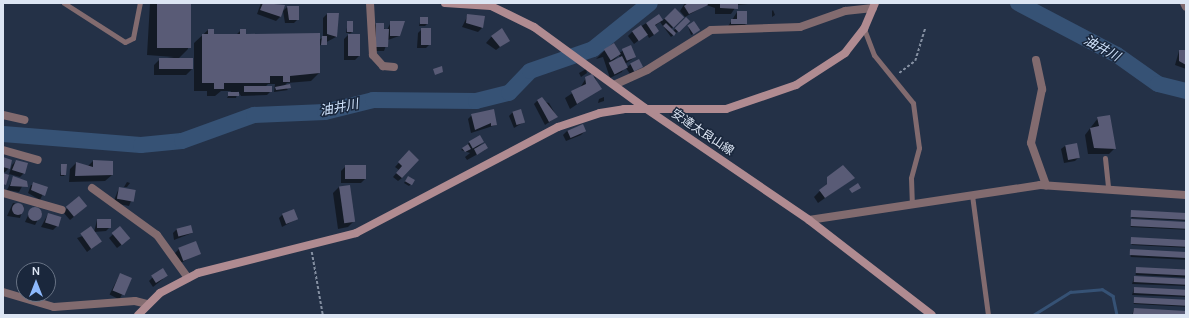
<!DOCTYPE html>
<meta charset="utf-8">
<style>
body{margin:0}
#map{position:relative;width:1189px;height:318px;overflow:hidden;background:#243147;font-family:Manrope,"Noto Sans JP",sans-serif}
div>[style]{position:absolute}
.shadow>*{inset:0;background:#0007;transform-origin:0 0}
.stream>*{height:2.5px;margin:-1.25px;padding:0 1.25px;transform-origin:1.25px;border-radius:1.25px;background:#365275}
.river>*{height:16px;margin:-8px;padding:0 8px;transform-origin:8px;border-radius:8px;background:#365275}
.building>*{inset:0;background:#595b76;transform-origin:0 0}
.round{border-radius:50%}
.path>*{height:1.5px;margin-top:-0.75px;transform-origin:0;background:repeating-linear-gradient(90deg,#8590a2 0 3px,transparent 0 5px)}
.lane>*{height:5px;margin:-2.5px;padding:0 2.5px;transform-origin:2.5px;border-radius:2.5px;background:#826b6f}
.street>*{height:8px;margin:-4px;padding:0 4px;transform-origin:4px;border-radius:4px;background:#826b6f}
.secondary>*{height:8px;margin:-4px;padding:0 4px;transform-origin:4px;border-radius:4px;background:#b08b91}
span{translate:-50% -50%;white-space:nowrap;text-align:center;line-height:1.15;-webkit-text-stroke:3px #1a273c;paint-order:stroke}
.street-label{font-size:12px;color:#dce5f3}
.water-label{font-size:13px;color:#d1e4fd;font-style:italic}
.frame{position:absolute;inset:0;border:4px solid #dce5f3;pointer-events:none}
.north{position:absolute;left:16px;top:262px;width:40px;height:40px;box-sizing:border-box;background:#1a273c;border:1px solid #687385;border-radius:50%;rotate:0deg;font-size:11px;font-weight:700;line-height:16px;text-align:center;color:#dce5f3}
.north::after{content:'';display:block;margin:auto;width:14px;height:18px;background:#8db9fc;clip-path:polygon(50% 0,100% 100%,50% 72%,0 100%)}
</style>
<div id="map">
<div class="shadow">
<i style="clip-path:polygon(150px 3px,190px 3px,188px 49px,178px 59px,192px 69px,186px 75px,154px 75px,154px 65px,160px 59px,174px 57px,147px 55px)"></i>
<i style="clip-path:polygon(261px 3px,284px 6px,280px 17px,276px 21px,257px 14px)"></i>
<i style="clip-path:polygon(685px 3px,759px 3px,737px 5px,731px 14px,715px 14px,715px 8px,706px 5px,685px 17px,680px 11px)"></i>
<i style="clip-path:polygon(287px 7px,298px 19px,294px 23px,285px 23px,283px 11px)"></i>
<i style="clip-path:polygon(675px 9px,683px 17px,671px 29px,673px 31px,686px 18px,688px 21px,676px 33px,671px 37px,660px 22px,655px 26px,658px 31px,654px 35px,649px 38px,647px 34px,634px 44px,628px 36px,632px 32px,659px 15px,662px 21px)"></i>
<i style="clip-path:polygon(773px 10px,775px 15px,772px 17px,772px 11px)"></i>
<i style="clip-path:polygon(737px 12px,746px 24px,742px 28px,727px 28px)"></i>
<i style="clip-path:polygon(327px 14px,338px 14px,336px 37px,319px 46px,319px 73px,311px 81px,287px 83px,284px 86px,288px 90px,274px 92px,275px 84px,268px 84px,265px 87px,271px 91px,267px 95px,241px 96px,238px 91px,236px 98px,227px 98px,231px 91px,221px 91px,215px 96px,207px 96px,207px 91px,194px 91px,194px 43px,208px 30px,213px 35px,236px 35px,241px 30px,245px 35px,319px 40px,323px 37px,323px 18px)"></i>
<i style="clip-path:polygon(468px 15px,482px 28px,478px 32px,462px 27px)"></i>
<i style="clip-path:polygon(421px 18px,427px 24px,425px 26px,419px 26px)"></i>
<i style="clip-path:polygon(348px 22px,352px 32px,348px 35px,359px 56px,355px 60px,344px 60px,344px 39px,350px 33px,346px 33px)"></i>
<i style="clip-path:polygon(391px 22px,399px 36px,388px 40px,384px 51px,372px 51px,372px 28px,376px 24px,387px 30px)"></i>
<i style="clip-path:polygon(688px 26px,697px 32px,691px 35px)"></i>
<i style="clip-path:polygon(422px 29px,430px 44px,426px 48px,417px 48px,418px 33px)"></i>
<i style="clip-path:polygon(492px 36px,509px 40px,496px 50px,486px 43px)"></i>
<i style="clip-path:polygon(evenodd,630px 47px,635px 57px,625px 64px,622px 72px,610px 78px,603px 57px,596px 59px,605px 50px,619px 53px,630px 47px,619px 55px,620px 58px,613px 61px,619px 55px)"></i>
<i style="clip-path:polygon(1179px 51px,1186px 51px,1186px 69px,1175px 65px)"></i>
<i style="clip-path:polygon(631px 64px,641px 67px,630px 74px,626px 68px)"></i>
<i style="clip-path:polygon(586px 69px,587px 73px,581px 77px,579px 73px)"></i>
<i style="clip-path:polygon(595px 77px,600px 89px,570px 109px,565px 98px,580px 88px,586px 78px)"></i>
<i style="clip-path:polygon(604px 97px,604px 101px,598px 103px,599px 99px)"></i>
<i style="clip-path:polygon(538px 100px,549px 103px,557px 117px,545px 125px,534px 104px)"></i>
<i style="clip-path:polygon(513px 112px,524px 122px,514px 128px,509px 116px)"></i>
<i style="clip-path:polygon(472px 115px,496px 125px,471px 133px,468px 119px)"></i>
<i style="clip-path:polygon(1098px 118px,1115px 148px,1109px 154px,1088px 154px,1085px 135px)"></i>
<i style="clip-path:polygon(583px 125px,585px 131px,581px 135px,566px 141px,563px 135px,567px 131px)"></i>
<i style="clip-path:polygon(470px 142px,483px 142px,472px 153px,477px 148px,485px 150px,467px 160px,465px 157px,470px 153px,461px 150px)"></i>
<i style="clip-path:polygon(1065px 146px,1079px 157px,1075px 161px,1064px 163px,1061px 149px)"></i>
<i style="clip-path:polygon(405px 156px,402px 178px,398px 181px,393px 177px,399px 170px,395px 167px)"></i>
<i style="clip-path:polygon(3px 159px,9px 168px,16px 161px,24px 173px,20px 177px,9px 174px,12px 165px,5px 172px,3px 172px)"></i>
<i style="clip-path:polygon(93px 161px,112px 175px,105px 181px,69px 182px,70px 169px,76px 163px,88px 166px)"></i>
<i style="clip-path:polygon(62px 165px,65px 174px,64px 176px,60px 176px)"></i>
<i style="clip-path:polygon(345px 167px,365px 179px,361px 183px,341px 183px,341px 171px)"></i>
<i style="clip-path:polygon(843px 167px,853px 178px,818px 203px,814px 197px)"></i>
<i style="clip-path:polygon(13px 178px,25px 181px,19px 192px,7px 190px)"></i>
<i style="clip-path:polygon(407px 179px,411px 184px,409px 186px,404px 183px)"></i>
<i style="clip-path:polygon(127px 182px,130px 183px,127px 187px,124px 187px)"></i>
<i style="clip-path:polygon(31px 185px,46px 187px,40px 200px,28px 193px)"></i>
<i style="clip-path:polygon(339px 187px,354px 221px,348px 227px,338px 229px,333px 193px)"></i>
<i style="clip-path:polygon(119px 188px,135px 191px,129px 206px,113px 203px)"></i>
<i style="clip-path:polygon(79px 198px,82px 210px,70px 220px,63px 212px)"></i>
<i style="clip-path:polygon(13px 203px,24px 206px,20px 218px,7px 216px)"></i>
<i style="clip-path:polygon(31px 209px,42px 212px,35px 225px,25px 222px)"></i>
<i style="left:1132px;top:211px;width:54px;height:7px;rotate:3deg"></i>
<i style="clip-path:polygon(48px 214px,57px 226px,53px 230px,41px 227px)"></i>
<i style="clip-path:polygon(283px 214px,297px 219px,282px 227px,279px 218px)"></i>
<i style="clip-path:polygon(97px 220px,110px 227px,106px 231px,94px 232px,100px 242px,87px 252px,77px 238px,94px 232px)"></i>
<i style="left:1131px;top:220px;width:55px;height:7px;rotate:3deg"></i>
<i style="clip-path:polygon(120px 228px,125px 242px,117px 248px,109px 238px)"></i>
<i style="clip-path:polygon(177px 229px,192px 233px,174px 240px,173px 233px)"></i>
<i style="left:1132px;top:238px;width:54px;height:7px;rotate:3deg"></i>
<i style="clip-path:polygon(179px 249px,199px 253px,179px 264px,175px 253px)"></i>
<i style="left:1131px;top:250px;width:55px;height:7px;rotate:3deg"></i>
<i style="left:1136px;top:268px;width:50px;height:7px;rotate:3deg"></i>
<i style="left:120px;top:274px;width:11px;height:23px;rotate:27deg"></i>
<i style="clip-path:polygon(153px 277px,163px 279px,153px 287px,149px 281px)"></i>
<i style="clip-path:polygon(1134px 277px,1186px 280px,1186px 286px,1132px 284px)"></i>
<i style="clip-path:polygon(1134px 288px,1186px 291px,1186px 297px,1132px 295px)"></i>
<i style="left:1134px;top:298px;width:52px;height:6px;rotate:3deg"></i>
<i style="clip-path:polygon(1134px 309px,1186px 312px,1186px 315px,1132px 315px)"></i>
</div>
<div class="stream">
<i style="left:1033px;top:315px;width:44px;rotate:-31.9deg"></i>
<i style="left:1070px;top:292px;width:32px;rotate:-5deg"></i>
<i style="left:1102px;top:289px;width:13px;rotate:32deg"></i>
<i style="left:1113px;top:296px;width:19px;rotate:78deg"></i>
</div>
<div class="river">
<i style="left:1018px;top:3px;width:112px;rotate:27.7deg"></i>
<i style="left:1117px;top:55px;width:50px;rotate:35.3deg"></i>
<i style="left:1158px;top:84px;width:29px;rotate:14deg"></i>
<i style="left:3px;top:134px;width:138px;rotate:4.6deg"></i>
<i style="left:141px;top:145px;width:41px;rotate:-5.6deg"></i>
<i style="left:182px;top:141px;width:77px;rotate:-19.9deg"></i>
<i style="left:254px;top:115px;width:71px;rotate:-2.4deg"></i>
<i style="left:325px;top:112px;width:49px;rotate:-14deg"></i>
<i style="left:373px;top:100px;width:103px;rotate:0.6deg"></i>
<i style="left:476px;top:101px;width:34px;rotate:-14deg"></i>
<i style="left:509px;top:93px;width:30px;rotate:-46deg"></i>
<i style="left:530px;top:71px;width:67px;rotate:-19.2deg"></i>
<i style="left:593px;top:49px;width:73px;rotate:-38.9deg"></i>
</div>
<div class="building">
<i style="left:157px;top:3px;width:34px;height:45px"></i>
<i style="clip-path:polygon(263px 3px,285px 5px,281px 17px,260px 10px)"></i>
<i style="clip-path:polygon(688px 3px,707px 3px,708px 5px,689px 14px,684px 6px)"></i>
<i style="clip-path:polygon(720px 3px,738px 3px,738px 9px,720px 8px)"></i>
<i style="clip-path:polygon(287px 6px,299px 6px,299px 20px,289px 20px)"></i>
<i style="left:675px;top:8px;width:13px;height:15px;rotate:45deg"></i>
<i style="clip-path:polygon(737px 11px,747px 11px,747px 24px,731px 24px,731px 19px,737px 19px)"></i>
<i style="clip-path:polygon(327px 13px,339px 13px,337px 37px,327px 34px)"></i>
<i style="clip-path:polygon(467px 14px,485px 16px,483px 28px,466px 23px)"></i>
<i style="clip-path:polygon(659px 14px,663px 20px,655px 25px,659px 31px,654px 35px,646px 23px)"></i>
<i style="left:420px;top:17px;width:8px;height:7px"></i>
<i style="left:686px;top:17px;width:6px;height:16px;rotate:45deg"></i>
<i style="left:347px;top:21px;width:6px;height:11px"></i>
<i style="clip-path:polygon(390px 21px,405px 21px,400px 36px,390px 36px)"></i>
<i style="left:694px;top:21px;width:11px;height:8px;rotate:56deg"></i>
<i style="clip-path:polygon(376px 23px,384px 23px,384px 29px,389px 29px,388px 47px,376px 47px)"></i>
<i style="clip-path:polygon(666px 23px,676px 33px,674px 36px,663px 26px)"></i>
<i style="left:641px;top:25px;width:12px;height:11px;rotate:55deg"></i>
<i style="left:421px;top:28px;width:10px;height:17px"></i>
<i style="clip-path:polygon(502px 28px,510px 41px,500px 47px,491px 36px)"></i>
<i style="clip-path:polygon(208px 29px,214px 29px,214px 34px,240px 34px,240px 29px,246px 29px,246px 34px,320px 33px,320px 73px,290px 76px,290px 82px,283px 82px,283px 76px,270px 76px,270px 83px,224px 83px,224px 89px,214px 89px,214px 83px,202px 83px,202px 34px,208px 34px)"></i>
<i style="left:348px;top:34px;width:12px;height:22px"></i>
<i style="clip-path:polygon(322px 36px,327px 36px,327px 45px,321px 45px)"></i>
<i style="left:614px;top:43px;width:13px;height:12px;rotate:58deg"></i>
<i style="left:631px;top:45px;width:13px;height:10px;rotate:67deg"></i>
<i style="clip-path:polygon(1179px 50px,1186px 50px,1186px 65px,1179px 61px)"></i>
<i style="left:622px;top:56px;width:13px;height:15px;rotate:63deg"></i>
<i style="left:159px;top:58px;width:34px;height:11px"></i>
<i style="left:639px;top:59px;width:9px;height:10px;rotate:63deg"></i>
<i style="clip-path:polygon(442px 66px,443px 72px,435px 75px,433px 69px)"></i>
<i style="clip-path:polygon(592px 74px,602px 89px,577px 104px,571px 91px,586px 84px,585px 77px)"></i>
<i style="clip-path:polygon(290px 84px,291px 88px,276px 90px,275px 87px)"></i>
<i style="left:244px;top:86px;width:28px;height:6px"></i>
<i style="left:228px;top:92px;width:11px;height:4px"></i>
<i style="clip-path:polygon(542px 97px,558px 117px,549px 122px,537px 100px)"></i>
<i style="clip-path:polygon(494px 109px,497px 125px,491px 126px,491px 123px,475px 130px,471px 114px)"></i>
<i style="left:521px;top:109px;width:14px;height:9px;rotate:73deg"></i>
<i style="clip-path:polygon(1110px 115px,1116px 149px,1094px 148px,1090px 128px,1099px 126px,1097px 117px)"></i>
<i style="left:583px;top:124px;width:8px;height:17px;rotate:67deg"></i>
<i style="left:480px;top:135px;width:8px;height:13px;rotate:60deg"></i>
<i style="clip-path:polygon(485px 143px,488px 148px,477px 155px,474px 149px)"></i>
<i style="left:1077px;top:143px;width:15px;height:12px;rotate:79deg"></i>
<i style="clip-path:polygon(468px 144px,471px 149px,465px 152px,462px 148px)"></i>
<i style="clip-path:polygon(409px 150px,419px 160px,402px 178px,396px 173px,402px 166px,398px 162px)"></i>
<i style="clip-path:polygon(3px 157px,12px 160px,10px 169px,3px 167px)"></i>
<i style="clip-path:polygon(16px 160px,28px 163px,25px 174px,12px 170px)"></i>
<i style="clip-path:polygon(93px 160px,113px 161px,113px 175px,75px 176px,76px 162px,93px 167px)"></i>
<i style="clip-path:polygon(61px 164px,67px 164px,66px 175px,61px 175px)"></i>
<i style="left:366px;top:165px;width:14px;height:21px;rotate:90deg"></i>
<i style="clip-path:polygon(843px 165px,855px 178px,825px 198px,819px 190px,827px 184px,827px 177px)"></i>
<i style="clip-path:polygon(3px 173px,9px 175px,6px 185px,3px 184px)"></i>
<i style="clip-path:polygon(13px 176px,27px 181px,28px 187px,10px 186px)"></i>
<i style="left:408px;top:176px;width:8px;height:6px;rotate:30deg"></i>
<i style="clip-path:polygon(33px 182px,48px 187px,45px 196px,31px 190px)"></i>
<i style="clip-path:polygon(858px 183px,861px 188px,852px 193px,849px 189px)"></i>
<i style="left:350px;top:185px;width:37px;height:11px;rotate:82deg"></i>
<i style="left:119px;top:187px;width:17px;height:12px;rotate:10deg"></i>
<i style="left:79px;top:196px;width:13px;height:17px;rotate:51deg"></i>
<i class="round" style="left:12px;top:203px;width:12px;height:12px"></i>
<i class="round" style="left:28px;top:207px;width:14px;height:14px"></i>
<i style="left:294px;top:209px;width:11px;height:13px;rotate:68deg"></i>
<i style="left:1131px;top:210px;width:55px;height:7px;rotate:3deg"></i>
<i style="left:48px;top:213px;width:14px;height:10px;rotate:17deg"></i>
<i style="left:97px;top:219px;width:14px;height:9px"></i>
<i style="left:1131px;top:219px;width:55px;height:7px;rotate:3deg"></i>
<i style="left:191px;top:225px;width:8px;height:15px;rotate:76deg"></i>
<i style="left:91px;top:226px;width:19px;height:13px;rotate:55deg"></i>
<i style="left:120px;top:226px;width:16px;height:11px;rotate:50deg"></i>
<i style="left:1131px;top:237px;width:55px;height:7px;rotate:3deg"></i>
<i style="left:196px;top:241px;width:14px;height:19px;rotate:69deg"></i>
<i style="left:1130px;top:249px;width:56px;height:6px;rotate:3deg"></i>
<i style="left:1136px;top:267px;width:50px;height:6px;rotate:3deg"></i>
<i style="left:163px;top:268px;width:9px;height:14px;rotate:58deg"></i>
<i style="left:120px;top:273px;width:13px;height:19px;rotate:23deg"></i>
<i style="left:1134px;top:276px;width:52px;height:6px;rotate:3deg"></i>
<i style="left:1134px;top:287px;width:52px;height:6px;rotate:3deg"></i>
<i style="left:1134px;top:297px;width:52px;height:6px;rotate:3deg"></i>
<i style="clip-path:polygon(1134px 308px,1186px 311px,1186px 315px,1133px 314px)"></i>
</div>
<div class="path">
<i style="left:899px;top:73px;width:20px;rotate:-37deg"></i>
<i style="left:915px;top:61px;width:34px;rotate:-73deg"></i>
<i style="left:312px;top:252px;width:64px;rotate:80.1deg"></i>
</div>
<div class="lane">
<i style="left:64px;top:3px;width:72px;rotate:32.6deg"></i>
<i style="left:125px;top:42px;width:9px;rotate:-27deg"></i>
<i style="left:133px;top:38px;width:36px;rotate:-79deg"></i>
<i style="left:864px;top:29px;width:28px;rotate:69deg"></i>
<i style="left:874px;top:55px;width:62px;rotate:50.9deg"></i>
<i style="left:913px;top:103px;width:45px;rotate:82.4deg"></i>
<i style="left:919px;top:148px;width:31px;rotate:105deg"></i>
<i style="left:911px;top:178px;width:26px;rotate:88deg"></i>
<i style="left:1105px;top:158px;width:31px;rotate:84deg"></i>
<i style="left:972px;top:195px;width:121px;rotate:82.4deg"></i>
</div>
<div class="street">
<i style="left:370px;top:3px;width:52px;rotate:86.7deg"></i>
<i style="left:373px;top:55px;width:15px;rotate:48deg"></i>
<i style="left:383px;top:66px;width:11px;rotate:5deg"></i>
<i style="left:1184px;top:3px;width:4px;rotate:63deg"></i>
<i style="left:1036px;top:60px;width:30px;rotate:78deg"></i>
<i style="left:1042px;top:89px;width:55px;rotate:101.5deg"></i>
<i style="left:1031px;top:143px;width:45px;rotate:70.3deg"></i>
<i style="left:616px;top:84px;width:34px;rotate:-24deg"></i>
<i style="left:647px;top:70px;width:75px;rotate:-32deg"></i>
<i style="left:711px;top:30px;width:89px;rotate:-1.9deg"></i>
<i style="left:800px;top:27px;width:48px;rotate:-19.6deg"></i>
<i style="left:845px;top:11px;width:28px;rotate:-6deg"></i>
<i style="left:3px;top:115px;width:22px;rotate:13deg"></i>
<i style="left:3px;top:150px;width:36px;rotate:16deg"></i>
<i style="left:92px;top:188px;width:80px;rotate:35.9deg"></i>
<i style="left:157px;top:235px;width:53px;rotate:54.2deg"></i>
<i style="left:3px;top:193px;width:61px;rotate:16.1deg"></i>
<i style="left:809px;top:220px;width:234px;rotate:-8.6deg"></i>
<i style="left:1040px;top:185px;width:146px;rotate:3.9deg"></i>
<i style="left:3px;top:292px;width:53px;rotate:16.4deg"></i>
<i style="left:54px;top:307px;width:81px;rotate:-4.2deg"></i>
<i style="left:135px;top:301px;width:12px;rotate:14deg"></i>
</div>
<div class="secondary">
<i style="left:445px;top:3px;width:46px;rotate:3.7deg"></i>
<i style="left:491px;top:6px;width:48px;rotate:26deg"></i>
<i style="left:534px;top:27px;width:137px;rotate:36.1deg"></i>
<i style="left:645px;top:108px;width:199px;rotate:34.3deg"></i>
<i style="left:809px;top:220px;width:155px;rotate:37.7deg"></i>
<i style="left:138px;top:315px;width:31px;rotate:-45deg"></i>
<i style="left:160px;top:293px;width:43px;rotate:-27.8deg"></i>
<i style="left:198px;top:273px;width:163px;rotate:-14.2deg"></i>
<i style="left:356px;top:233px;width:228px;rotate:-27.7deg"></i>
<i style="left:558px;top:127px;width:44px;rotate:-18.4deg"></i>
<i style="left:600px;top:113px;width:24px;rotate:-9deg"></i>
<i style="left:624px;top:109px;width:102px"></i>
<i style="left:726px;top:109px;width:74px;rotate:-18.9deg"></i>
<i style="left:796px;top:85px;width:59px;rotate:-33.1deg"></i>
<i style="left:845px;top:53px;width:31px;rotate:-52deg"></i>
<i style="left:864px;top:29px;width:28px;rotate:-67deg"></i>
</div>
<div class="street-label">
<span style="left:703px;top:132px;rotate:34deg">安達太良山線</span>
</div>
<div class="water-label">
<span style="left:1102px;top:48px;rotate:29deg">油井川</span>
<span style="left:339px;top:107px;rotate:-11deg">油井川</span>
</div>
<div class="frame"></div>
<div class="north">N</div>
</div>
